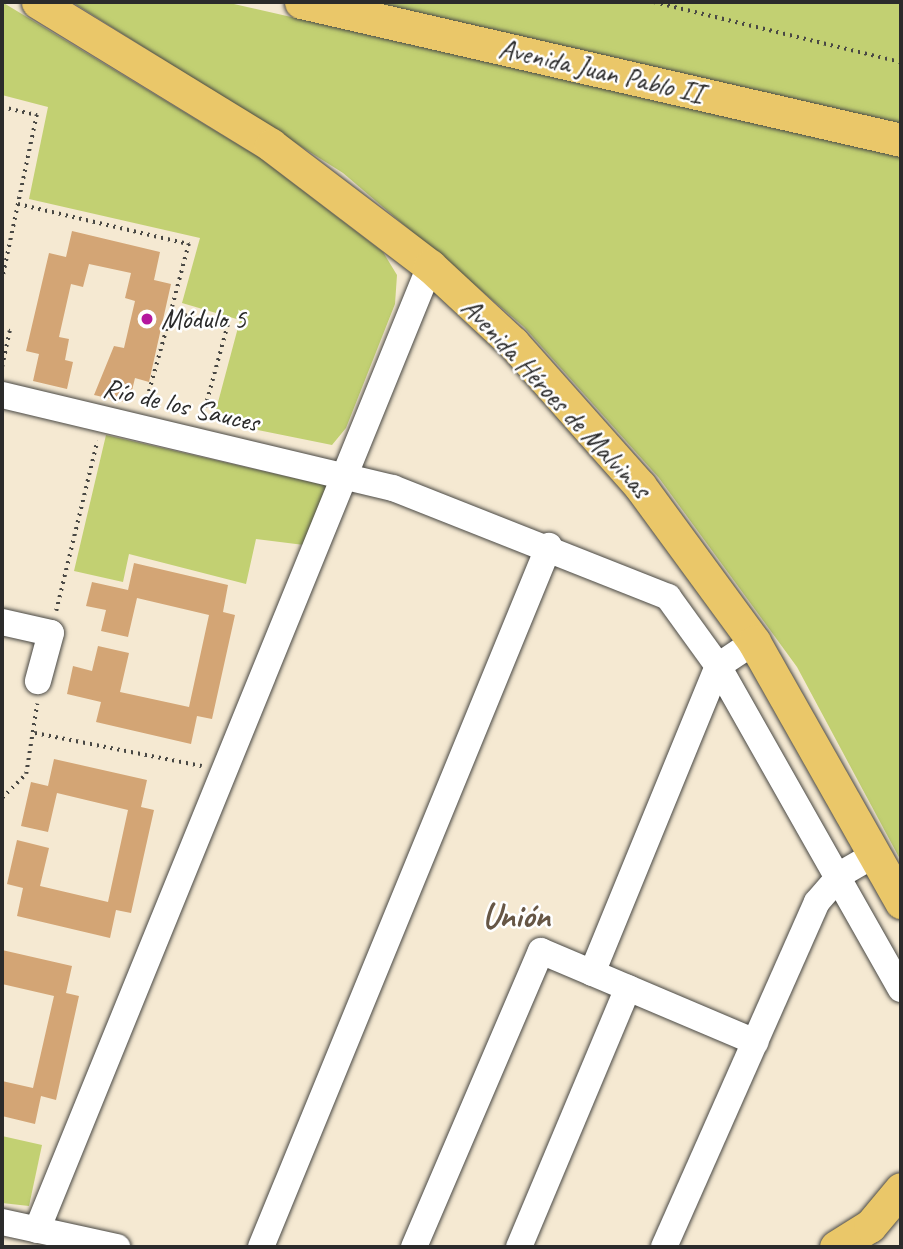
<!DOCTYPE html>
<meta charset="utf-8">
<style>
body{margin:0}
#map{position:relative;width:903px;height:1249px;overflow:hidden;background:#f5e9d2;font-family:Caveat,sans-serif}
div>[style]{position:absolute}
.green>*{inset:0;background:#c2d072}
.building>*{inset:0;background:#d3a575}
.path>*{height:3.5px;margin-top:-1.75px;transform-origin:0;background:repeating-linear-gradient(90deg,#494844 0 2px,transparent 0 7px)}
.roads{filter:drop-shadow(0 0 2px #494844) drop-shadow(0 0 2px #494844)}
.minor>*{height:26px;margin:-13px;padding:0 13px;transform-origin:13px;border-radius:13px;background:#fff}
.major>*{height:33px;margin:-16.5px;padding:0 16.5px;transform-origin:16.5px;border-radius:16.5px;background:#eac769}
.dots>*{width:19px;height:19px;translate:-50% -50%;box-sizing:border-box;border:4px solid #fff;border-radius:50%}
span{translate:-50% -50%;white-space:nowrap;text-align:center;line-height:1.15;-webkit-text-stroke:5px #fff;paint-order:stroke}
.street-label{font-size:28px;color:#2b2b2b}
.poi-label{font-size:28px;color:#2b2b2b}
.left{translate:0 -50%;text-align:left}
.district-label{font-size:35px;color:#665645;font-weight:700}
.frame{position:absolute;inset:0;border:4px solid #2b2b2b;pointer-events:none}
</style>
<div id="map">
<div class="green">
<i style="clip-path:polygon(2px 2px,260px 158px,383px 252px,397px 275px,395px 304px,346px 428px,332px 445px,213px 421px,240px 320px,182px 303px,200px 238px,29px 199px,48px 107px,2px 95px)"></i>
<i style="clip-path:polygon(72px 2px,225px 2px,901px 156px,901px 861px,797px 667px,659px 478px,524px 327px,343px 173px)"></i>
<i style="clip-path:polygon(371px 2px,901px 2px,901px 124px)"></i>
<i style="clip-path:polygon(106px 435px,328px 486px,304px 545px,256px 539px,246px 584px,129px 554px,123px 582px,74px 571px)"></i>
<i style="clip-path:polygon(2px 1136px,42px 1145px,29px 1206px,2px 1203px)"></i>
</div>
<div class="building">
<i style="clip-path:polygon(72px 231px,160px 252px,154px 280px,171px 284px,149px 382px,135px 378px,129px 403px,94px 395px,114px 346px,124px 348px,135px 301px,125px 298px,131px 273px,89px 264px,83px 287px,71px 284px,59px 337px,69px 339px,65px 360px,73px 362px,67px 389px,33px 381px,39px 354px,26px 351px,49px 253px,66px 257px)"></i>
<i style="clip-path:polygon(134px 563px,228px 585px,223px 612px,235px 615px,212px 719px,197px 716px,191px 744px,96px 722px,101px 702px,67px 694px,73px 666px,92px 671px,98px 646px,129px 653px,120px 692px,189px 707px,209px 615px,137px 598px,128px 637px,101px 631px,106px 610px,86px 606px,92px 582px,128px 590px)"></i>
<i style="clip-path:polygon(54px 759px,147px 780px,141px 807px,154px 810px,131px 913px,116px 910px,110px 938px,17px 916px,23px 888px,7px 884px,17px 840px,49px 848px,40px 886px,108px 902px,128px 810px,57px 793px,48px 832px,21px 826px,31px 782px,48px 786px)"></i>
<i style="clip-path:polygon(2px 950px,72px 966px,66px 993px,79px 996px,56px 1100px,41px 1096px,35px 1124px,2px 1116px,2px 1081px,33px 1088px,54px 996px,2px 984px)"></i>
</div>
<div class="path">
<i style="left:654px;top:2px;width:254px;rotate:13.7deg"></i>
<i style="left:2px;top:107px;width:36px;rotate:13deg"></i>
<i style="left:37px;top:115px;width:170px;rotate:101.9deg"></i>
<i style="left:18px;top:204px;width:176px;rotate:13.2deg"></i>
<i style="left:189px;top:244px;width:70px;rotate:104.8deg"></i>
<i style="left:2px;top:329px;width:8px;rotate:14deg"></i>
<i style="left:10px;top:331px;width:39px;rotate:102deg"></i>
<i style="left:145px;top:405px;width:97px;rotate:-74.4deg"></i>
<i style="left:171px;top:312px;width:58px;rotate:12.8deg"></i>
<i style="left:228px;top:325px;width:98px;rotate:105.3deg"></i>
<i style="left:56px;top:611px;width:175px;rotate:-76.4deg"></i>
<i style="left:35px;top:733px;width:170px;rotate:11.2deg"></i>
<i style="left:2px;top:798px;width:34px;rotate:-45deg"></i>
<i style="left:26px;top:774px;width:71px;rotate:-81.1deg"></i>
</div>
<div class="roads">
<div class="minor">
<i style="left:2px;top:395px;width:402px;rotate:13.4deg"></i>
<i style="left:393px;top:488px;width:296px;rotate:21.6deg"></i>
<i style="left:668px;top:597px;width:85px;rotate:54.1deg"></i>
<i style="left:718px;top:666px;width:371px;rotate:60.5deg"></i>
<i style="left:2px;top:622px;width:50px;rotate:12.7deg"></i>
<i style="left:51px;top:633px;width:50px;rotate:105.2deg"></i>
<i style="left:592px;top:973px;width:332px;rotate:-67.7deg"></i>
<i style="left:718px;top:666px;width:43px;rotate:-33.7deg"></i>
<i style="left:2px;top:1222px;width:118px;rotate:12.3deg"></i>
<i style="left:37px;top:1230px;width:1041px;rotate:-67.82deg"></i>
<i style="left:261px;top:1247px;width:758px;rotate:-67.67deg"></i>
<i style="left:414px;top:1247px;width:322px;rotate:-66.8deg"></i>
<i style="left:541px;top:951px;width:233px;rotate:23deg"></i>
<i style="left:519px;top:1247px;width:281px;rotate:-67.2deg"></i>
<i style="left:664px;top:1247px;width:377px;rotate:-66.1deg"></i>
<i style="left:817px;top:902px;width:37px;rotate:-49deg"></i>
<i style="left:841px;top:874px;width:39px;rotate:-30deg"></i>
</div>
<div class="major">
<i style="left:38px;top:2px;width:273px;rotate:31.5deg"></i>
<i style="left:271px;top:145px;width:200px;rotate:37.3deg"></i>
<i style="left:430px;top:266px;width:113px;rotate:42.9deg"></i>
<i style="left:513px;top:343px;width:191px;rotate:48.4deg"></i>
<i style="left:640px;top:486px;width:193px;rotate:53.8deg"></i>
<i style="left:754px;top:642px;width:299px;rotate:60.5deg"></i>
<i style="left:301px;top:2px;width:616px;rotate:12.95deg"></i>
<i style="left:836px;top:1247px;width:40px;rotate:-32deg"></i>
<i style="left:870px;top:1226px;width:48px;rotate:-50deg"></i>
</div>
</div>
<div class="dots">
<i style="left:147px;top:319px;background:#b5179e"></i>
</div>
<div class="street-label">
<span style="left:601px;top:71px;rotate:13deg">Avenida Juan Pablo II</span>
<span style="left:556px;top:398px;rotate:47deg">Avenida Héroes de Malvinas</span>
<span style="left:181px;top:405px;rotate:13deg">Río de los Sauces</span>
</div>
<div class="poi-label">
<span class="left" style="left:161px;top:319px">Módulo 5</span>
</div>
<div class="district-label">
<span style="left:516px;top:916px">Unión</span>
</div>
<div class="frame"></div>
</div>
